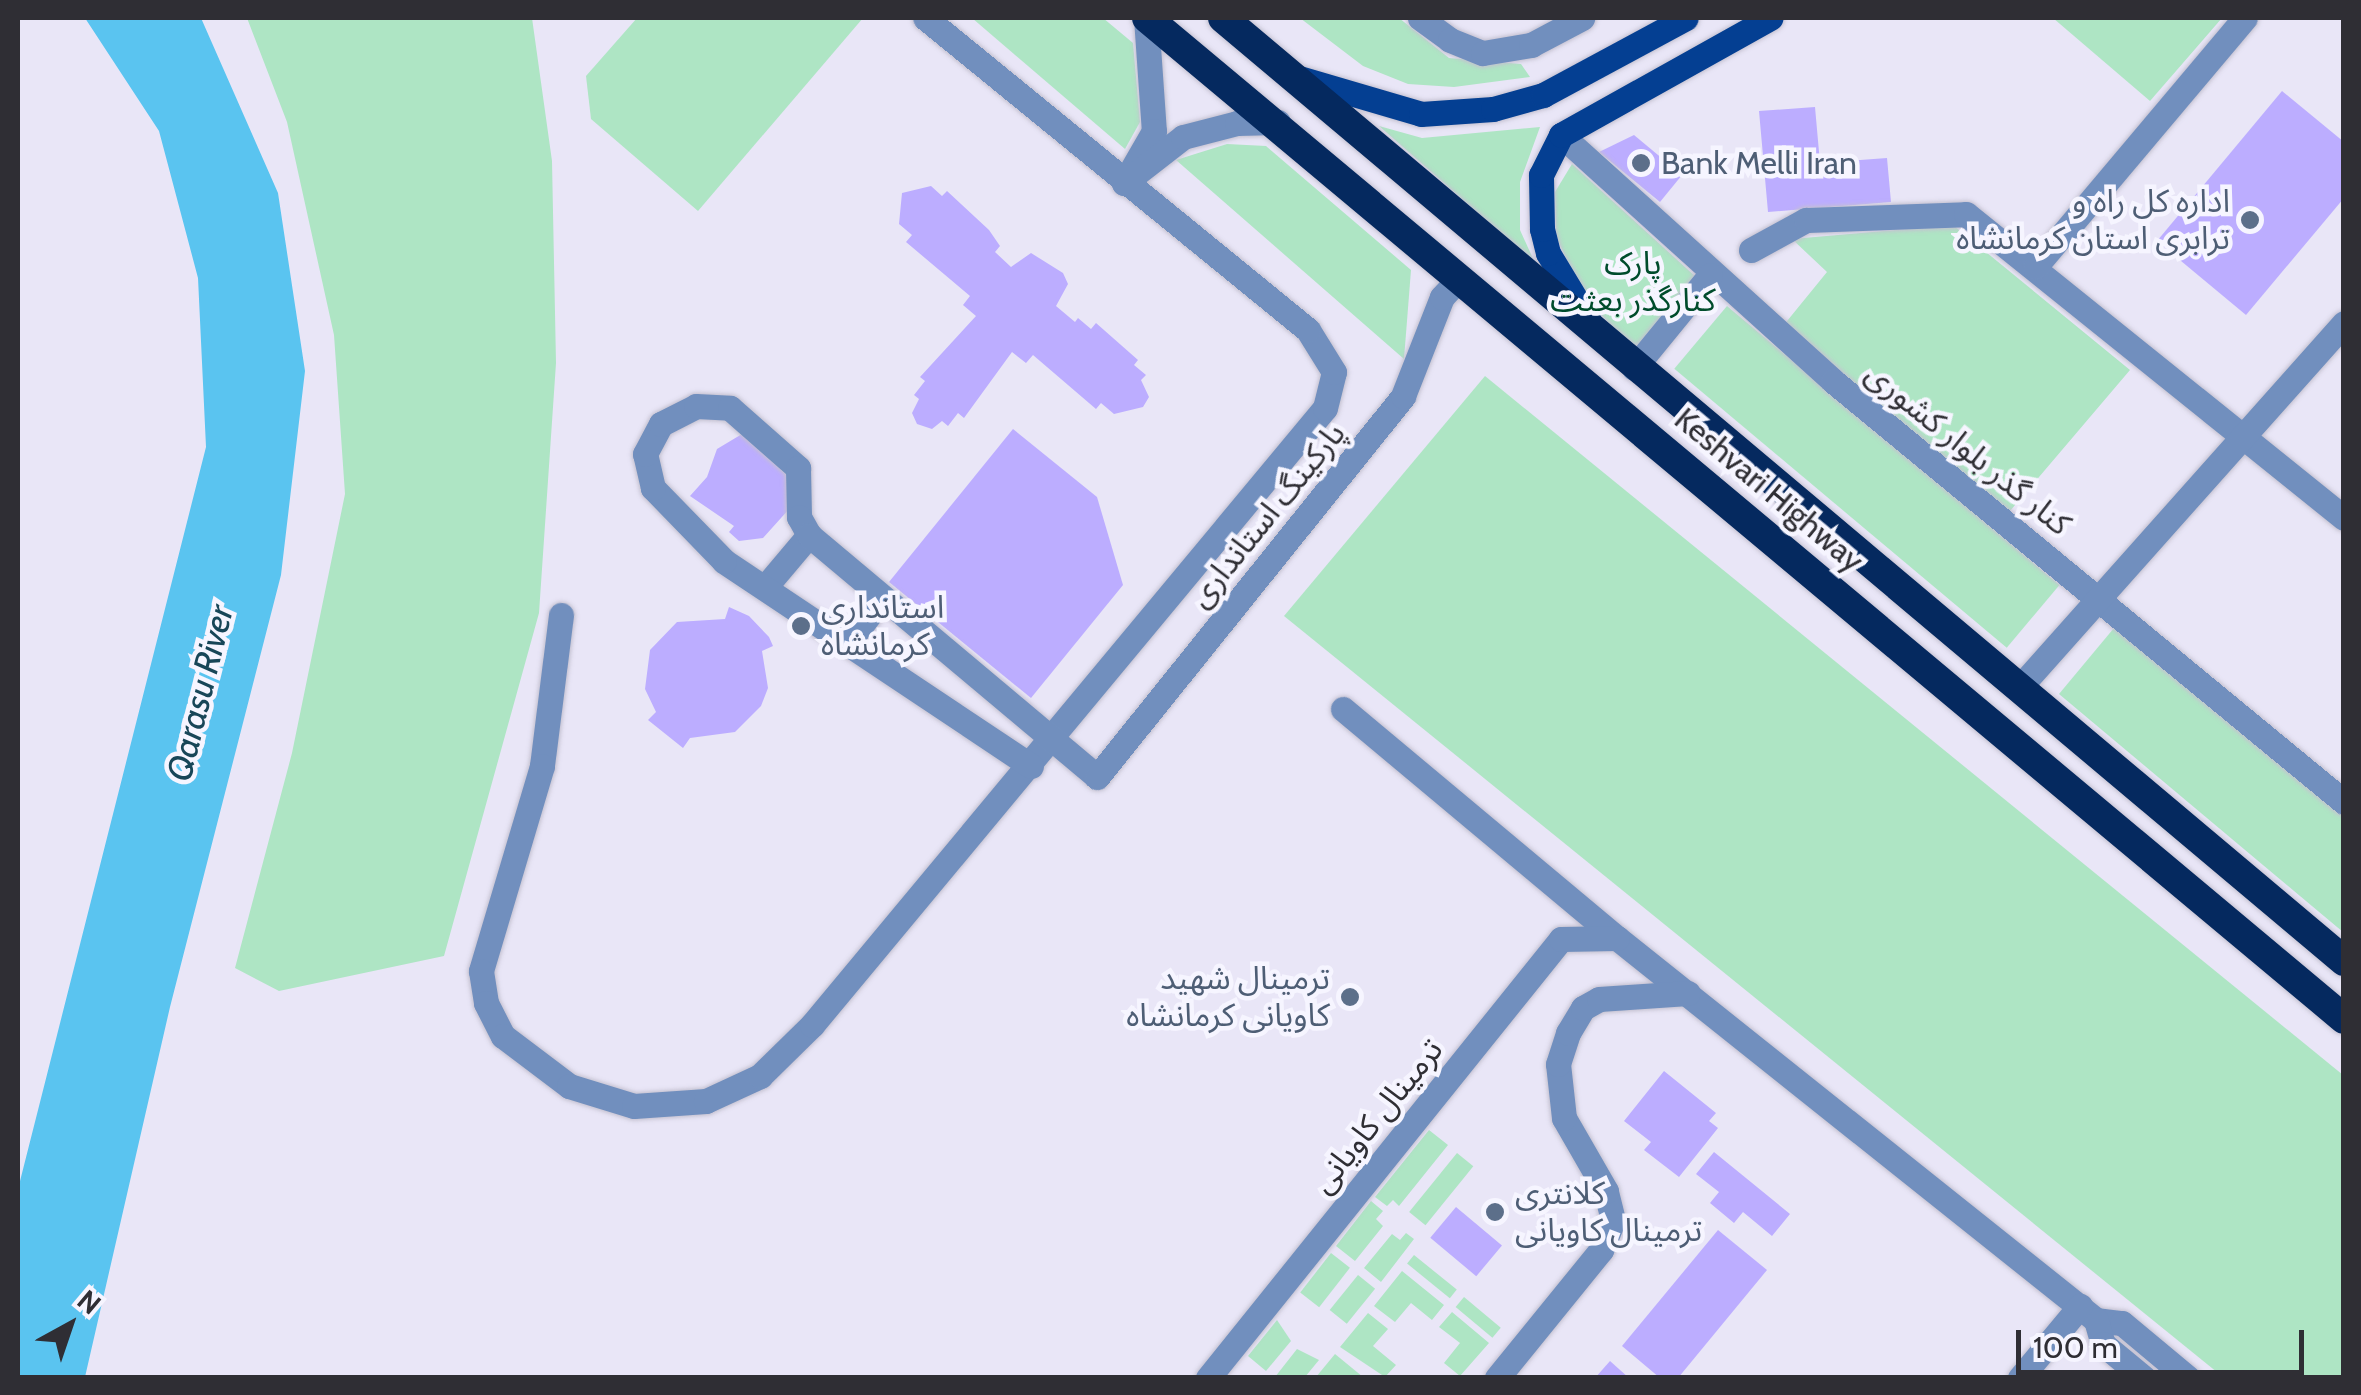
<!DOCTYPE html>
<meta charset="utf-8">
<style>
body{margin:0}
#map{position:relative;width:2361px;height:1395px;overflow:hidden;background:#e9e6f7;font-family:Cabin,"Noto Sans Arabic",sans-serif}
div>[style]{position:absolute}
.green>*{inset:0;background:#aee5c4;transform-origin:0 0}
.water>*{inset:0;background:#5ac4f0}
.building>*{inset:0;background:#bcadff;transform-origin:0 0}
.roads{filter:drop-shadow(0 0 2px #c4c1d0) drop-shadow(0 0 2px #c4c1d0)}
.minor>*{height:25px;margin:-12.5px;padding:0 12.5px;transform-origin:12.5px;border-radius:12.5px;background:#718fbe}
.major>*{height:25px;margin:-12.5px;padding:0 12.5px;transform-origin:12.5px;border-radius:12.5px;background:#043f92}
.highway>*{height:30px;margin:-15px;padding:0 15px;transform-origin:15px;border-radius:15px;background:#05295f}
.dots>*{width:28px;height:28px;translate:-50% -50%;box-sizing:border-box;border:5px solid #f6f5ff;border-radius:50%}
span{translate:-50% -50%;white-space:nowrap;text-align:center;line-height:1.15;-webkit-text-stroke:9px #f6f5ff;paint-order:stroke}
.service-label{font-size:32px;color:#4e5e75}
.left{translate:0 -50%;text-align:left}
.right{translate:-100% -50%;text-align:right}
.park-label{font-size:32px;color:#004c2c}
.street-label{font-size:32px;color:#2f2e34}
.water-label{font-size:35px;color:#184658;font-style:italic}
.frame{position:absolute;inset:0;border:20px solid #2f2e34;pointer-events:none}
.north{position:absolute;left:20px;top:1275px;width:100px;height:100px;-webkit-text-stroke:8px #f6f5ff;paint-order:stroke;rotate:40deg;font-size:28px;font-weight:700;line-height:40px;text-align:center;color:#2f2e34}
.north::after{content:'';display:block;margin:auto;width:35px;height:45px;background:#2f2e34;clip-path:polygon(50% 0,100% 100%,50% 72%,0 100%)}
.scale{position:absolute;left:2016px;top:1330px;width:288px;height:45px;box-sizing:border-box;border:5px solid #2f2e34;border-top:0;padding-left:12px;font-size:30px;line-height:35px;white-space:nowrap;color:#2f2e34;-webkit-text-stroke:8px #f6f5ff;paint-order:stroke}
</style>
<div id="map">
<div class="green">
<i style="clip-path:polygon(247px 18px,532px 18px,552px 161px,556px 363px,539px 613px,444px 956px,279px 991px,235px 968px,292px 753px,345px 494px,334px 335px,287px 122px)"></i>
<i style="clip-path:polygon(637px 18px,863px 18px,698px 211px,591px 119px,586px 76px)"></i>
<i style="clip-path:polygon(972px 18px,1103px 18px,1133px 43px,1140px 122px,1125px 149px)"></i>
<i style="clip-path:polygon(1300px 18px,1399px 18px,1449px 58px,1521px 64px,1530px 77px,1454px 87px,1408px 84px,1363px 66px)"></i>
<i style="clip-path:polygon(2053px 18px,2222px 18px,2150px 101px)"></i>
<i style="clip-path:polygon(1379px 126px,1422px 138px,1540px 127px,1520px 182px,1520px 230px,1535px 263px)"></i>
<i style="clip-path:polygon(1227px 144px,1266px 146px,1411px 270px,1404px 359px,1176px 160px)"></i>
<i style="clip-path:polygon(1572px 164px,1696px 277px,1634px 350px,1582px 294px,1556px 236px,1555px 192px)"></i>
<i style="clip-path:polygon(1953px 225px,2130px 370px,2010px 511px,1783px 326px,1827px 272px,1792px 239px)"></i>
<i style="left:1727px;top:306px;width:434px;height:82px;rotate:40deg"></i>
<i style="clip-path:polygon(1485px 376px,2343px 1075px,2343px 1377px,2223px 1377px,1284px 616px)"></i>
<i style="clip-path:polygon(2119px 622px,2343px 810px,2343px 932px,2059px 694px)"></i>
<i style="clip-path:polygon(1429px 1130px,1448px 1145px,1399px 1206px,1393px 1200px,1387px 1206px,1375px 1197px)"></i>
<i style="left:1457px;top:1153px;width:21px;height:76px;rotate:39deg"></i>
<i style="clip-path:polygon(1371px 1201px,1383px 1211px,1376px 1219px,1383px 1226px,1355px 1261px,1336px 1246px)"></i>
<i style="clip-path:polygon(1406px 1233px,1414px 1239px,1381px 1282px,1364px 1268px,1392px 1234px,1400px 1240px)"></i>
<i style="left:1331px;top:1253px;width:24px;height:50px;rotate:38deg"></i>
<i style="left:1414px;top:1255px;width:55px;height:11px;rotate:39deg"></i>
<i style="clip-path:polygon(1402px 1271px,1444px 1305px,1432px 1320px,1411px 1303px,1395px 1322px,1374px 1306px)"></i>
<i style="left:1358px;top:1275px;width:22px;height:45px;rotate:39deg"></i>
<i style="left:1464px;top:1297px;width:48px;height:13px;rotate:40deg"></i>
<i style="clip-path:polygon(1452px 1312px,1489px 1343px,1460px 1376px,1444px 1363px,1460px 1343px,1439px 1327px)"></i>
<i style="clip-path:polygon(1368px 1313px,1388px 1329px,1373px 1346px,1396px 1365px,1385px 1377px,1340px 1347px)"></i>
<i style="clip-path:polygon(1277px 1320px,1291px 1341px,1266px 1371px,1248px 1356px)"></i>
<i style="clip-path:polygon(1297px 1349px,1319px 1360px,1305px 1377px,1275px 1377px)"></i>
<i style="clip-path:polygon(1335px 1354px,1363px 1377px,1316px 1377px)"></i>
</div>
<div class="water">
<i style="clip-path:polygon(85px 18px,201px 18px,278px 193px,305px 371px,281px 575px,170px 1007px,85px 1377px,18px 1377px,18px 1189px,206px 447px,198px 278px,159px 131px)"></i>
</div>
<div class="building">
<i style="clip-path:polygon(2282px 91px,2344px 142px,2344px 198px,2246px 315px,2157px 241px)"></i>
<i style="clip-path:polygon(1815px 107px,1820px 163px,1887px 158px,1891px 202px,1768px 212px,1759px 111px)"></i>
<i style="clip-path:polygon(1634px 135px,1682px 175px,1660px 202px,1599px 152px)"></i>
<i style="clip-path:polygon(931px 186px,942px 196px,947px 191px,989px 230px,1000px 246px,995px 252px,1011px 267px,1031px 253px,1063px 273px,1068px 284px,1056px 306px,1075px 322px,1078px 318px,1091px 329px,1096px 323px,1138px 360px,1134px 365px,1146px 375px,1141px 380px,1149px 397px,1143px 407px,1114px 414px,1101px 403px,1096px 409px,1033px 355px,1026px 363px,1012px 352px,964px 418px,958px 413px,948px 426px,942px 421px,932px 429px,917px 424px,912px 413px,919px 399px,914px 395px,925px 381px,920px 377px,976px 316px,963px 305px,970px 296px,906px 242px,912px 235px,899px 224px,902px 193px)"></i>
<i style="clip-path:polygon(1013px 429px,1097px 497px,1123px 585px,1031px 698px,889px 582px)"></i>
<i style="clip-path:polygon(742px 434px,786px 465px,781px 470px,788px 476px,790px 508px,763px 538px,739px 541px,729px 532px,734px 526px,690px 496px,707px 477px,717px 449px)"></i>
<i style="clip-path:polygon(729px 607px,749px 616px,769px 637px,773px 646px,762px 651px,768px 688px,761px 706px,735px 732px,690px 738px,683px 748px,648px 720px,656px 712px,645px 689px,650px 650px,677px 622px,725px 619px)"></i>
<i style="clip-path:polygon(1664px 1071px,1716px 1113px,1709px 1121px,1718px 1128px,1679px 1177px,1644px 1150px,1651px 1142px,1624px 1121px)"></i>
<i style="clip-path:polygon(1714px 1152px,1790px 1214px,1772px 1236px,1743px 1212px,1734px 1223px,1710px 1203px,1719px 1192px,1696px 1174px)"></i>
<i style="left:1456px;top:1207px;width:60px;height:40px;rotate:40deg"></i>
<i style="clip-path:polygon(1718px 1230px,1767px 1270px,1678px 1378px,1660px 1378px,1622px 1346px)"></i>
<i style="clip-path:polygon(1610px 1361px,1629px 1378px,1595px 1378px)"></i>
</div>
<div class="roads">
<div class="minor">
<i style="left:1146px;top:18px;width:113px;rotate:86deg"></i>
<i style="left:1154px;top:131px;width:60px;rotate:120deg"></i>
<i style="left:1124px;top:183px;width:75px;rotate:-37.9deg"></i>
<i style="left:1183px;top:137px;width:56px;rotate:-14.5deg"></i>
<i style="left:1237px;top:123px;width:41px;rotate:-1.4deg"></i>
<i style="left:1420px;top:18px;width:37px;rotate:36deg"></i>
<i style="left:1450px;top:40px;width:35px;rotate:22deg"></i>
<i style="left:1483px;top:53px;width:49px;rotate:-9.5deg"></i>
<i style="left:1531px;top:45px;width:58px;rotate:-27.9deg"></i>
<i style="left:1561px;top:135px;width:367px;rotate:42.1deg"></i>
<i style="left:1833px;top:381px;width:662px;rotate:39.48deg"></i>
<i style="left:1751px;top:250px;width:63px;rotate:-28.6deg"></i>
<i style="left:1806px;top:220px;width:160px;rotate:-2.1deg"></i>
<i style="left:1966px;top:214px;width:485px;rotate:38.8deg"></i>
<i style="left:2035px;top:267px;width:326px;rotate:-49.9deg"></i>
<i style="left:1634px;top:368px;width:120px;rotate:-50.7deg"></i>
<i style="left:766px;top:586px;width:67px;rotate:-49.9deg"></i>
<i style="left:561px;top:615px;width:152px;rotate:97.2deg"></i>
<i style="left:542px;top:766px;width:214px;rotate:106.6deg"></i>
<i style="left:481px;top:971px;width:32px;rotate:81deg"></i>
<i style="left:486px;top:1003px;width:37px;rotate:63deg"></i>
<i style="left:503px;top:1036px;width:83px;rotate:37.1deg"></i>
<i style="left:569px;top:1086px;width:68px;rotate:17.1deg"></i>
<i style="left:634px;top:1106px;width:72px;rotate:-4deg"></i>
<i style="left:706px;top:1101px;width:60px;rotate:-24.8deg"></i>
<i style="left:760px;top:1076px;width:73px;rotate:-44.4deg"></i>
<i style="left:812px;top:1025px;width:802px;rotate:-50.26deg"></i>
<i style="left:1325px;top:408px;width:37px;rotate:-76deg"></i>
<i style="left:1334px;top:372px;width:49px;rotate:-121.8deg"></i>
<i style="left:1308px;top:330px;width:494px;rotate:-140.8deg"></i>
<i style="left:850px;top:640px;width:53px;rotate:-52.7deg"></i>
<i style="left:2018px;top:689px;width:490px;rotate:-48.3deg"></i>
<i style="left:1343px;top:709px;width:357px;rotate:39.9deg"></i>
<i style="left:1617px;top:938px;width:613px;rotate:38.57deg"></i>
<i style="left:2096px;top:1320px;width:26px;rotate:7deg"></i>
<i style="left:2122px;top:1323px;width:86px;rotate:39.8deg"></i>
<i style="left:1031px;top:766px;width:369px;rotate:-146.3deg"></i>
<i style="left:724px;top:561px;width:102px;rotate:-134.2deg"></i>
<i style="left:653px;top:488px;width:35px;rotate:-103deg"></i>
<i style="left:645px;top:454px;width:34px;rotate:-62deg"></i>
<i style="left:661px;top:424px;width:39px;rotate:-27deg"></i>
<i style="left:696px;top:406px;width:34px;rotate:3deg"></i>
<i style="left:730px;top:408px;width:91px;rotate:41.4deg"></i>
<i style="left:798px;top:468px;width:49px;rotate:88.8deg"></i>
<i style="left:799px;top:517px;width:21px;rotate:61deg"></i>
<i style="left:809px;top:535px;width:376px;rotate:40deg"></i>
<i style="left:1097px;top:777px;width:489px;rotate:-51.2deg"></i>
<i style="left:1403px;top:396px;width:106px;rotate:-68.5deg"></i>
<i style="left:1442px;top:297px;width:26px;rotate:-47deg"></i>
<i style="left:2096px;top:1320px;width:25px;rotate:74deg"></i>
<i style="left:2103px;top:1344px;width:53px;rotate:39.7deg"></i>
<i style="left:1208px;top:1378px;width:563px;rotate:-51.2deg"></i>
<i style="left:1561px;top:939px;width:56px;rotate:-1deg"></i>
<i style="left:1497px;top:1378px;width:165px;rotate:-50.9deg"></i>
<i style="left:1601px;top:1250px;width:32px;rotate:-68deg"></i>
<i style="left:1613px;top:1220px;width:30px;rotate:-104deg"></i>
<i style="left:1606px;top:1191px;width:84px;rotate:-119.9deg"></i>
<i style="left:1564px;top:1118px;width:54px;rotate:-96.3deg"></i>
<i style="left:1558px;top:1064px;width:33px;rotate:-72deg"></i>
<i style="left:1568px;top:1033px;width:29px;rotate:-59deg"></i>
<i style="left:1583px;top:1008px;width:18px;rotate:-29deg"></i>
<i style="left:1599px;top:999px;width:89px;rotate:-3.9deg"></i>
<i style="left:2020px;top:1378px;width:94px;rotate:-50.2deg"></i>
</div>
<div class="major">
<i style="left:1299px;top:78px;width:127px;rotate:16.4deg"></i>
<i style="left:1421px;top:114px;width:72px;rotate:-4deg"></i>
<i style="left:1493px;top:109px;width:52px;rotate:-15.6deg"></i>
<i style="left:1543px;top:95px;width:162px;rotate:-28.3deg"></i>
<i style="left:1589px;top:321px;width:79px;rotate:-121.1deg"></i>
<i style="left:1548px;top:253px;width:25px;rotate:-104deg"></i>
<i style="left:1542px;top:229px;width:54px;rotate:-91.1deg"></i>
<i style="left:1541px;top:175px;width:45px;rotate:-63.4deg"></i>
<i style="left:1561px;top:135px;width:240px;rotate:-29.2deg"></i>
</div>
<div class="highway">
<i style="left:1147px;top:18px;width:1560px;rotate:39.9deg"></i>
<i style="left:1223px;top:18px;width:1465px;rotate:40.07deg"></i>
</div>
</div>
<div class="dots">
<i style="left:1641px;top:163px;background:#5c6f8a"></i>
<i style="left:2250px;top:220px;background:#5c6f8a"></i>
<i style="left:801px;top:626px;background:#5c6f8a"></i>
<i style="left:1350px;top:997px;background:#5c6f8a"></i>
<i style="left:1495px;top:1212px;background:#5c6f8a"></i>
</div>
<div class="service-label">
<span class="left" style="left:1661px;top:163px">Bank Melli Iran</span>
<span class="right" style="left:2230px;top:220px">اداره کل راه و<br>ترابری استان کرمانشاه</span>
<span class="left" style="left:821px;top:626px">استانداری<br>کرمانشاه</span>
<span class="right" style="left:1330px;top:997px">ترمینال شهید<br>کاویانی کرمانشاه</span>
<span class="left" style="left:1515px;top:1212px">کلانتری<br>ترمینال کاویانی</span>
</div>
<div class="park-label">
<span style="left:1633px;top:282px">پارک<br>کنارگذر بعثت</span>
</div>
<div class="street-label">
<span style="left:1968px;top:449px;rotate:39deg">کنار گذر بلوار کشوری</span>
<span style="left:1769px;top:490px;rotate:40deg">Keshvari Highway</span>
<span style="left:1267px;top:515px;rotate:-51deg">پارکینگ استانداری</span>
<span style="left:1377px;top:1116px;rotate:-51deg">ترمینال کاویانی</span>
</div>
<div class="water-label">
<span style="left:200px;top:693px;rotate:-76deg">Qarasu River</span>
</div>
<div class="frame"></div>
<div class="north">N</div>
<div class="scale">100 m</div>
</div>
